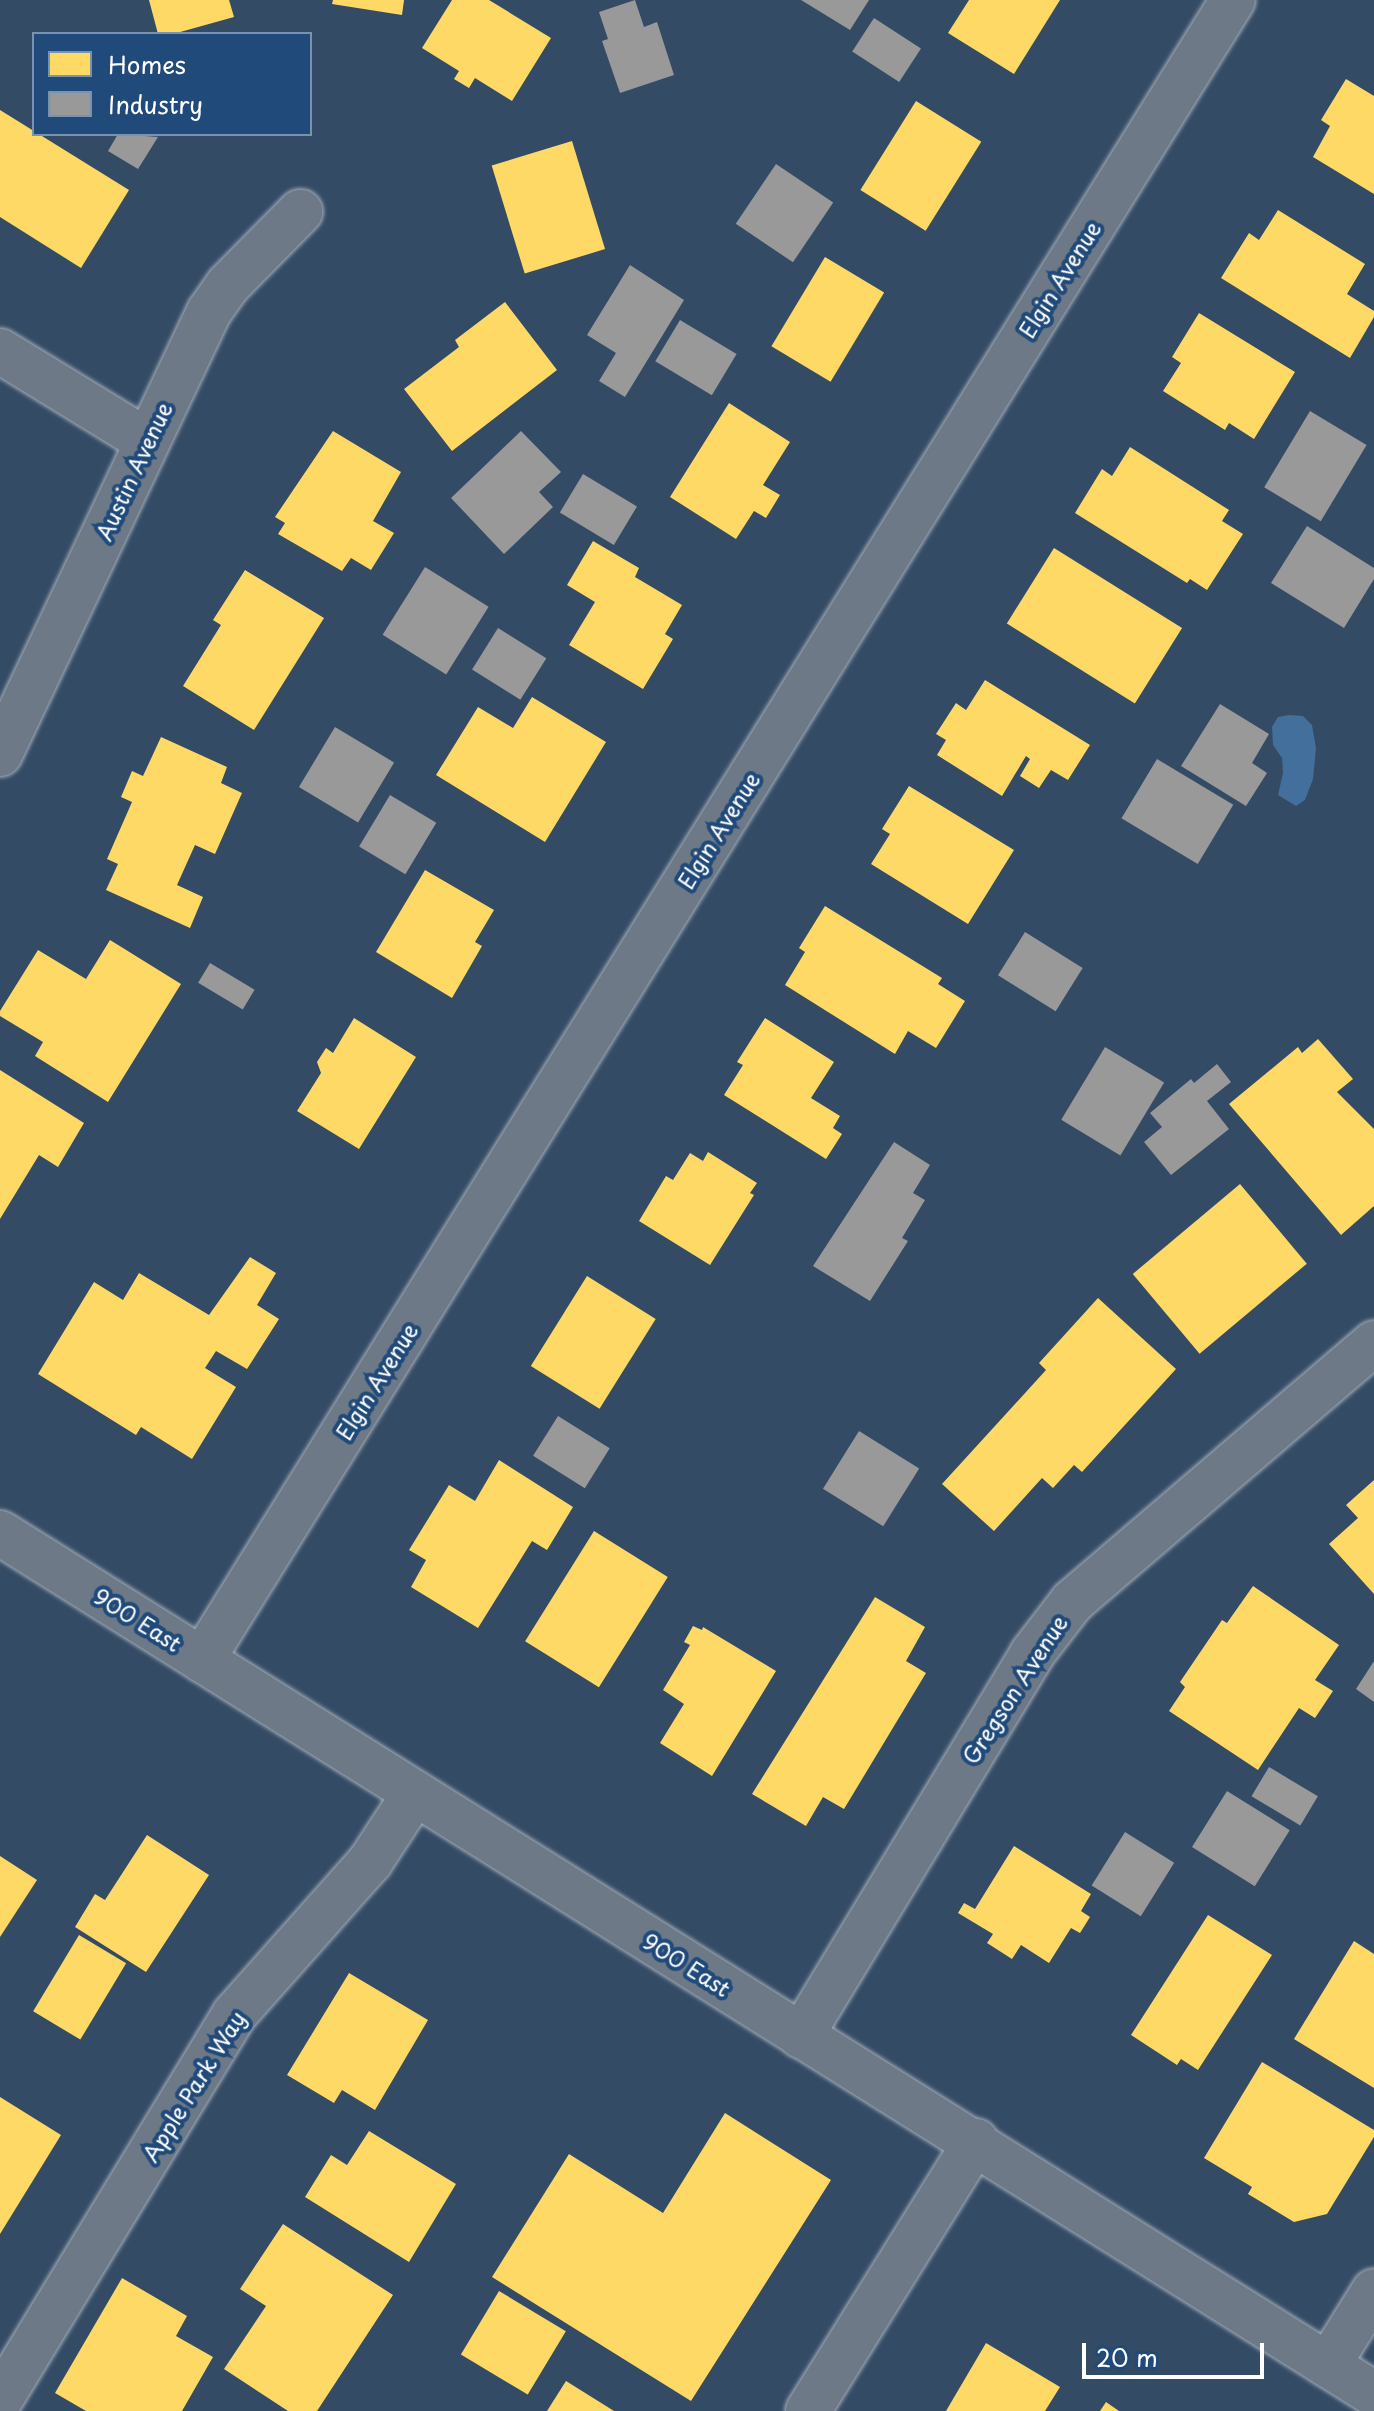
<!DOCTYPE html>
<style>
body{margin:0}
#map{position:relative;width:1374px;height:2411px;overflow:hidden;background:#344b65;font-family:"Playpen Sans",sans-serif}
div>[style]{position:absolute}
.water>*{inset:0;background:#436f9c}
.homes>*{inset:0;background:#ffd966;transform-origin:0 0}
.industry>*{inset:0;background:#999;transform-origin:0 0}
.roads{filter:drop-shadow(0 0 2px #a4aeba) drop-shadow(0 0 2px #a4aeba)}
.street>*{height:44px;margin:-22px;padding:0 22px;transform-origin:22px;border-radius:22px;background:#6d7986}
.secondary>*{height:44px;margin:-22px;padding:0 22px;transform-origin:22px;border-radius:22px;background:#6d7986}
span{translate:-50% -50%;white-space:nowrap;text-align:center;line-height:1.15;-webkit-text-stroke:8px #1f4a7a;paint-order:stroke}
.street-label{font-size:22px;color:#fff}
.legend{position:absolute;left:32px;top:32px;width:280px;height:104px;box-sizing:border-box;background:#1f4a7a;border:2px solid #7992af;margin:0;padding:10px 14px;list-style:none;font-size:24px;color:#fff}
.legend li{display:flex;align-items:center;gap:16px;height:40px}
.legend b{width:40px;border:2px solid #7992af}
.scale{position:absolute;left:1082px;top:2343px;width:182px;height:36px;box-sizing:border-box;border:4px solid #fff;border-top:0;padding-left:10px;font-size:24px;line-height:28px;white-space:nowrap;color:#fff;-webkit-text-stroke:6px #1f4a7a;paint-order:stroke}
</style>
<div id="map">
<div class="water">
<i style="clip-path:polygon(1289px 715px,1303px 716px,1312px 725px,1316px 748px,1313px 779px,1305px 800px,1296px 806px,1278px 795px,1283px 773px,1282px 758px,1273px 745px,1272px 727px,1278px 717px)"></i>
</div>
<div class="homes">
<i style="clip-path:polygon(149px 0,229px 0,234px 17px,173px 34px,158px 34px)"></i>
<i style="clip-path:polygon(333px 0,404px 0,402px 15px,332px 4px)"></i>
<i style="clip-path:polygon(452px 0,489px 0,551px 38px,512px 101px,475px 78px,469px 88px,454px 79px,459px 71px,422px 48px)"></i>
<i style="clip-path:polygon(969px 0,1060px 0,1014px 74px,948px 33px)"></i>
<i style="clip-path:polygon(1346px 79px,1374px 96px,1374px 194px,1313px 157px,1330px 126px,1321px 120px)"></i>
<i style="left:916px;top:101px;width:77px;height:105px;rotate:32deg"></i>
<i style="clip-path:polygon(0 110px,129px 190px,81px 268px,0 217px)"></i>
<i style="left:572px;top:141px;width:113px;height:84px;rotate:73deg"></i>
<i style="clip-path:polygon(1278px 210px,1365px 264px,1347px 294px,1374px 311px,1374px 317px,1350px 358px,1221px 278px,1249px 233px,1259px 240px)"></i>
<i style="left:825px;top:257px;width:69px;height:104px;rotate:31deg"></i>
<i style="clip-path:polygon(505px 302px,557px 370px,452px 451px,404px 389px,459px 347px,455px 340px)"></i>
<i style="clip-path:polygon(1199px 313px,1295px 372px,1254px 439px,1229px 423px,1225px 430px,1163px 391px,1181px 363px,1172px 357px)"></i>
<i style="clip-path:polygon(729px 403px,790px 442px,763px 485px,780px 495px,766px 518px,754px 511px,736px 539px,670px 497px)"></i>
<i style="clip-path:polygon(333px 431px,401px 472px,373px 521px,394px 533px,371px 570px,351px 558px,342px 571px,278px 534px,285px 523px,275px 517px)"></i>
<i style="clip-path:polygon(1130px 447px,1229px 510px,1222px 521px,1243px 534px,1207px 590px,1190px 579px,1187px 583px,1075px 513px,1102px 469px,1112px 476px)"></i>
<i style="clip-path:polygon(593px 541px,639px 568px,635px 577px,682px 605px,665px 634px,673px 639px,643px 689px,569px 645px,595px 602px,567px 585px)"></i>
<i style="left:1054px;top:548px;width:151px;height:89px;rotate:32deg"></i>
<i style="clip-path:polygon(245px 570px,324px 618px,254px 730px,183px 686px,221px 625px,213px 620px)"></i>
<i style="clip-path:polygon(985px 680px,1090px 745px,1068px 780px,1051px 770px,1039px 788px,1020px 776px,1030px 759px,1026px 756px,1002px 796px,937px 755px,946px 740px,936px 734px,956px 703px,966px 710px)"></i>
<i style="clip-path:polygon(532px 697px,606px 742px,545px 842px,436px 775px,478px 707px,513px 728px)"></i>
<i style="clip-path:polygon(161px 737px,227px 767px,221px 783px,242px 793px,215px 854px,195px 845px,177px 885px,203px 897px,190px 928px,106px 890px,118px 864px,107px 859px,132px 802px,121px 797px,132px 771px,143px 776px)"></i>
<i style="clip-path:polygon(909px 786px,1014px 850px,968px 924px,871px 864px,890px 834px,882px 829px)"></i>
<i style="clip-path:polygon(425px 870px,494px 910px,475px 942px,482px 946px,452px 998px,376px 952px)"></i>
<i style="clip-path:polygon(825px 906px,942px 978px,938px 984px,965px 1001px,936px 1048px,908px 1031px,895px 1054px,785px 985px,805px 952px,799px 948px)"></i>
<i style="clip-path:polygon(110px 940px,181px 984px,108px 1102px,35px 1056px,43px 1042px,0 1016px,0 1011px,38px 950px,86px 979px)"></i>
<i style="clip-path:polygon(354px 1018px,416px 1057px,359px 1149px,297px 1111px,321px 1073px,317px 1062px,326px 1048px,333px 1053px)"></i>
<i style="clip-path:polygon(765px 1018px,834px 1062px,811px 1098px,840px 1116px,833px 1128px,842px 1134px,826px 1159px,724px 1095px,743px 1065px,737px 1062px)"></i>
<i style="clip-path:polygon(1318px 1039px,1353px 1079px,1337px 1092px,1374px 1129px,1374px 1206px,1341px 1235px,1229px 1104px,1298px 1047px,1302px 1053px)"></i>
<i style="clip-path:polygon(0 1070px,84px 1123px,58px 1167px,39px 1155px,0 1219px)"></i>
<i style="clip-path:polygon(708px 1152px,757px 1183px,750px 1193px,754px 1195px,710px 1265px,639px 1221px,666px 1176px,673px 1180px,690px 1153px,703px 1161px)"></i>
<i style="left:1240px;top:1184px;width:104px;height:140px;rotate:50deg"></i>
<i style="clip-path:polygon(250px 1257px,276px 1273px,257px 1305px,279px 1319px,247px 1369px,216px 1351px,205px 1368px,236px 1387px,192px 1459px,141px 1427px,136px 1435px,38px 1374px,94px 1282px,123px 1300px,139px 1273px,209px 1315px)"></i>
<i style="left:587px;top:1276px;width:81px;height:106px;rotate:32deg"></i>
<i style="clip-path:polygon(1098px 1298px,1176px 1369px,1082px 1472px,1074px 1465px,1053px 1488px,1042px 1478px,994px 1531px,942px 1484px,1046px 1370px,1039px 1363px)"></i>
<i style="clip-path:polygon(499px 1460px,573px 1507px,547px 1550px,532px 1541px,478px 1628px,411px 1587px,426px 1560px,409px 1550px,449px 1485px,475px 1501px)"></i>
<i style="clip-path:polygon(1374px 1480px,1374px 1594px,1329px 1544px,1358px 1518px,1346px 1505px)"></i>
<i style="left:594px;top:1531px;width:87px;height:130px;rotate:32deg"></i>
<i style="clip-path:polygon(1253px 1586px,1339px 1645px,1315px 1680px,1333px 1691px,1315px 1718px,1299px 1708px,1258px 1770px,1169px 1711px,1185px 1687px,1180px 1682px,1222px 1620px,1227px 1623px)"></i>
<i style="clip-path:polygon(875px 1597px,925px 1627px,906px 1661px,926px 1673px,844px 1809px,823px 1797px,806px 1826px,752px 1794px)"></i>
<i style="clip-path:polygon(693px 1626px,702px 1630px,703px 1627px,776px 1671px,712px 1776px,660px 1743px,684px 1704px,663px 1690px,690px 1645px,684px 1642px)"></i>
<i style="clip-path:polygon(147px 1835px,209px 1875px,146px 1972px,75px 1927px,95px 1894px,105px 1900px)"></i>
<i style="clip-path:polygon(1014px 1846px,1091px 1894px,1081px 1911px,1090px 1917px,1080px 1933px,1071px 1928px,1049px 1963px,1021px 1945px,1012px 1959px,987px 1943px,993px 1934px,958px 1913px,964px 1903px,975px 1909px)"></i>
<i style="clip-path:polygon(0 1856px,37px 1880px,0 1937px)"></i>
<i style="clip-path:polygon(1208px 1915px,1272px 1955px,1198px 2070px,1181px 2059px,1177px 2065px,1131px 2035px)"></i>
<i style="left:79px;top:1935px;width:55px;height:89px;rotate:31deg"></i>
<i style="clip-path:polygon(1354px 1941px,1374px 1954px,1374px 2088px,1294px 2039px)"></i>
<i style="clip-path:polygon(349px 1973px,428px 2020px,375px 2110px,342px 2090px,334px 2103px,287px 2075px)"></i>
<i style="clip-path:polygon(1262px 2062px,1374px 2130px,1374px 2137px,1327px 2214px,1294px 2222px,1248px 2194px,1252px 2187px,1204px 2158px)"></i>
<i style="clip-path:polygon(0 2097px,61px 2135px,0 2234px)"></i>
<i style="clip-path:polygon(725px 2113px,831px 2180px,691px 2401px,492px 2277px,569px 2154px,663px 2213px)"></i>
<i style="clip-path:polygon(369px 2131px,456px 2184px,409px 2262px,305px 2197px,331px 2155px,347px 2165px)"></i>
<i style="clip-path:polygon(283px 2224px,393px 2295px,317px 2411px,288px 2411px,224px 2369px,266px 2306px,240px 2289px)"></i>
<i style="clip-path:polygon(122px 2278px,187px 2316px,176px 2336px,213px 2357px,182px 2411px,86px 2411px,55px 2393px)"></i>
<i style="left:499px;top:2291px;width:78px;height:74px;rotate:31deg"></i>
<i style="clip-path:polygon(986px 2343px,1060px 2387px,1045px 2411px,946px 2411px)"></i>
<i style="clip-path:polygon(566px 2381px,614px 2411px,547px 2411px)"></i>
<i style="clip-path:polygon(1106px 2402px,1119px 2411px,1100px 2411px)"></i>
</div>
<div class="industry">
<i style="clip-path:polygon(635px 0,644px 27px,657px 22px,674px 75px,620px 93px,602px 41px,608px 39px,599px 12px)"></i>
<i style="clip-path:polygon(801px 0,869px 0,850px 30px)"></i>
<i style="left:874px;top:18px;width:56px;height:40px;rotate:33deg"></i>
<i style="clip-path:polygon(118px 134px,158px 137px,138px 169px,108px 151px)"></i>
<i style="left:776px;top:164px;width:69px;height:72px;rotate:34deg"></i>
<i style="clip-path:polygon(630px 265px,684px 300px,625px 397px,599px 381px,616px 353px,587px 335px)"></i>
<i style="left:680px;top:320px;width:66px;height:48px;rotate:31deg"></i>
<i style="left:1310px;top:411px;width:66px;height:89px;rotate:31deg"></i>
<i style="clip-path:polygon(521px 431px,561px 472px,539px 492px,553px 507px,504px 554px,451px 498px)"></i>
<i style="left:583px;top:474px;width:63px;height:45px;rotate:31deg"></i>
<i style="clip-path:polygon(1307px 526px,1374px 568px,1374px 579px,1344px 628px,1271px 583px)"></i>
<i style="left:425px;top:567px;width:75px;height:80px;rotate:32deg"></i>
<i style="left:498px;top:628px;width:57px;height:49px;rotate:32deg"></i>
<i style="clip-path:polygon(1220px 704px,1269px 734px,1252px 763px,1267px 773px,1246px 806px,1181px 766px)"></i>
<i style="left:335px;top:727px;width:69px;height:70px;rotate:31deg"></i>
<i style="left:1157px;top:759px;width:89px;height:69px;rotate:31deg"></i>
<i style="left:390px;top:795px;width:54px;height:60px;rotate:31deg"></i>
<i style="left:1025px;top:932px;width:68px;height:51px;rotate:32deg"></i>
<i style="left:210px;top:963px;width:52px;height:23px;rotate:31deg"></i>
<i style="left:1105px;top:1047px;width:69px;height:85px;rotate:31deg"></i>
<i style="clip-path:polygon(1217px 1064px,1231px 1082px,1207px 1101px,1229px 1129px,1171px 1175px,1144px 1142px,1162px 1127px,1150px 1113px,1191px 1079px,1194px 1083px)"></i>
<i style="clip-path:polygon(894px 1142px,930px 1165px,913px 1193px,925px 1200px,902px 1238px,908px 1241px,870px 1301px,813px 1266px)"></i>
<i style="left:558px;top:1416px;width:61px;height:47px;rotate:32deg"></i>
<i style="left:859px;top:1431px;width:71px;height:68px;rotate:32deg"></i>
<i style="clip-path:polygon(1374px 1661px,1374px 1702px,1356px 1689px)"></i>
<i style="left:1269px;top:1767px;width:57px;height:34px;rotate:31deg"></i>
<i style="left:1227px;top:1791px;width:74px;height:66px;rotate:32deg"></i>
<i style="left:1125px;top:1832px;width:58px;height:63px;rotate:32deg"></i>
</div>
<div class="roads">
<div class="street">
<i style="left:0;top:351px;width:172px;rotate:31.5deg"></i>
<i style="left:0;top:754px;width:489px;rotate:-64.7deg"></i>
<i style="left:209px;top:312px;width:33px;rotate:-55deg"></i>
<i style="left:228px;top:285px;width:103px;rotate:-45.4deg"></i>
<i style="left:202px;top:1660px;width:1954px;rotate:-58.16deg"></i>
<i style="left:801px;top:2036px;width:446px;rotate:-58.8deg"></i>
<i style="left:1032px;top:1654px;width:66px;rotate:-52.4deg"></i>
<i style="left:1072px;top:1602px;width:398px;rotate:-40.6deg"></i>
<i style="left:1328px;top:2365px;width:87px;rotate:-58.1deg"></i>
<i style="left:0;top:2400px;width:451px;rotate:-58.7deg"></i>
<i style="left:234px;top:2015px;width:205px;rotate:-48.4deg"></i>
<i style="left:370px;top:1862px;width:82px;rotate:-56.9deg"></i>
<i style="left:808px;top:2411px;width:318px;rotate:-58.1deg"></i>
</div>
<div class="secondary">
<i style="left:0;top:1533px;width:1621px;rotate:32.07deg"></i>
</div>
</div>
<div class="street-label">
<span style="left:1059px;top:279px;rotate:-58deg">Elgin Avenue</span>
<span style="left:133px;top:471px;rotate:-65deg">Austin Avenue</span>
<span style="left:718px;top:830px;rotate:-58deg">Elgin Avenue</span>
<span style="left:376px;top:1381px;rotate:-58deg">Elgin Avenue</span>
<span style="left:138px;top:1619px;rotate:32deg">900 East</span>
<span style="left:1014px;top:1689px;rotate:-57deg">Gregson Avenue</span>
<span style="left:687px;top:1964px;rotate:32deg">900 East</span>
<span style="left:193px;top:2086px;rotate:-58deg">Apple Park Way</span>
</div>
<ul class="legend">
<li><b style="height:22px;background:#ffd966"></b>Homes</li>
<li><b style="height:22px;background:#999"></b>Industry</li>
</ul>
<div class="scale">20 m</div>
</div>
